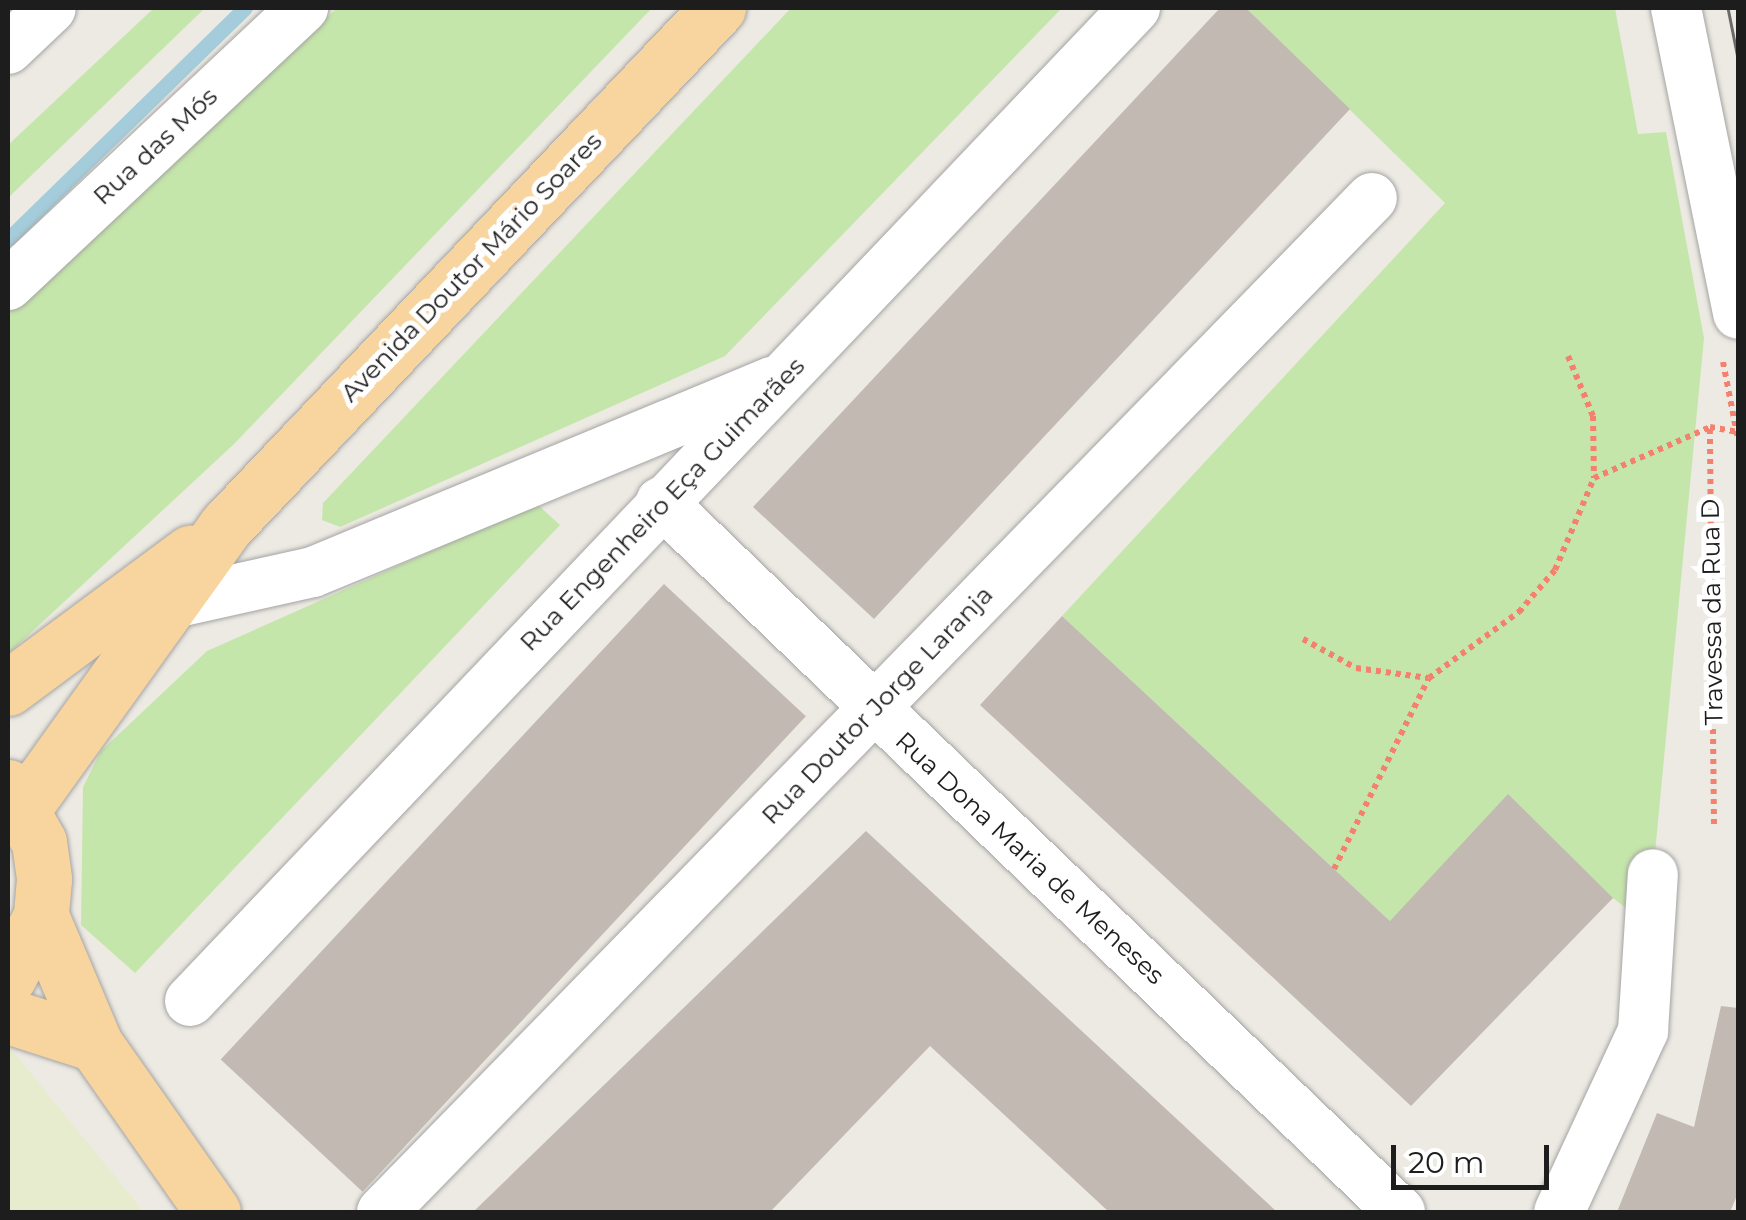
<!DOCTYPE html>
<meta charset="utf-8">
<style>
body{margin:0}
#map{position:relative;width:1746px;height:1220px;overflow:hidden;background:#edeae3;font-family:Montserrat,sans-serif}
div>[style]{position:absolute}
.farmland>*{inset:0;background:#e8ecce}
.grass>*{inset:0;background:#c5e6aa}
.stream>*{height:15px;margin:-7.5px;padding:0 7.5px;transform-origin:7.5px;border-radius:7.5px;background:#a4ccda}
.building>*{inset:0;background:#c2bab2;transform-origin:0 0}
.path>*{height:6px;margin-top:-3px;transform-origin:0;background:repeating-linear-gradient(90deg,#f4806e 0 5px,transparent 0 10px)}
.roads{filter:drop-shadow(0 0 2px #a4a4a4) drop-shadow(0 0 2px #a4a4a4)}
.minor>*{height:50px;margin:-25px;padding:0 25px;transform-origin:25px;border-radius:25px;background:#fff}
.major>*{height:55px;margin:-27.5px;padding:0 27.5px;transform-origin:27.5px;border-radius:27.5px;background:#f8d49e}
.tram>*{height:2.5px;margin:-1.25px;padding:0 1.25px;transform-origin:1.25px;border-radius:1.25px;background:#6b6b6b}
span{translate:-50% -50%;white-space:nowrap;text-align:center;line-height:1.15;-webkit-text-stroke:10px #fff;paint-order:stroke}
.street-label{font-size:25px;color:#1d1d1d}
.frame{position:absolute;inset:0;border:10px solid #1d1d1d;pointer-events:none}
.scale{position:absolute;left:1391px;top:1145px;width:158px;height:45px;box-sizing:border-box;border:5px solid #1d1d1d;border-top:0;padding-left:12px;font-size:30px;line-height:35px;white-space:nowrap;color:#1d1d1d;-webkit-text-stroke:8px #fff;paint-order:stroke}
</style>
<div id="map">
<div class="farmland">
<i style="clip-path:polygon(8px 1045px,144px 1212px,8px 1212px)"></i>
</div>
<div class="grass">
<i style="clip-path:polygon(154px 8px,205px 8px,8px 198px,8px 145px)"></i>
<i style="clip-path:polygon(337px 8px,652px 8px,234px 444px,8px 654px,8px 313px)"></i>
<i style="clip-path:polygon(791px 8px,1062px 8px,725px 356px,340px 527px,322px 520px,323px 503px)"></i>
<i style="clip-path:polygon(1246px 8px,1615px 8px,1638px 134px,1666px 132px,1704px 338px,1653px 874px,1637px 917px,1613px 898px,1390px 921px,1062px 616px,1445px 203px)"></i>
<i style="clip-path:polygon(537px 504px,560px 525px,135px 973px,81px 925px,83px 787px,101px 751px,207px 651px)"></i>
</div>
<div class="stream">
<i style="left:8px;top:239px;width:331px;rotate:-44.3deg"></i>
</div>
<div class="building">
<i style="clip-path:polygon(1220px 8px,1246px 8px,1350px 109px,874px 619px,753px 507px)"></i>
<i style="left:664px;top:584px;width:194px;height:650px;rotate:43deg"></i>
<i style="clip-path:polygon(1062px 616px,1390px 921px,1508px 794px,1613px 898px,1411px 1106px,980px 705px)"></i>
<i style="clip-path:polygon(866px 831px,1277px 1212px,1109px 1212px,930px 1046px,770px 1212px,473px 1212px)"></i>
<i style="clip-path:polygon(1721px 1006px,1738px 1008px,1738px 1193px,1730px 1212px,1617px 1212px,1657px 1113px,1694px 1127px)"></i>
</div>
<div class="path">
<i style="left:1568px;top:356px;width:65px;rotate:67.4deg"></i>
<i style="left:1593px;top:416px;width:62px;rotate:89.1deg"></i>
<i style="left:1723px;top:362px;width:78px;rotate:79deg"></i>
<i style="left:1303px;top:639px;width:60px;rotate:28.7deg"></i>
<i style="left:1356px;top:668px;width:73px;rotate:7.9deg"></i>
<i style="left:1714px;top:824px;width:397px;rotate:-90.6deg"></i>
<i style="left:1710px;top:427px;width:27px;rotate:10deg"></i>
<i style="left:1334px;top:869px;width:213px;rotate:-63.6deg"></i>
<i style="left:1429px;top:678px;width:112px;rotate:-36.3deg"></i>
<i style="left:1519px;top:612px;width:55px;rotate:-49.4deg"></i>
<i style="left:1555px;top:570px;width:100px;rotate:-67deg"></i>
<i style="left:1594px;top:478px;width:127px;rotate:-23.7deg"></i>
</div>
<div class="roads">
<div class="minor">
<i style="left:1676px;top:8px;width:312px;rotate:78.5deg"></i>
<i style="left:8px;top:49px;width:59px;rotate:-43.6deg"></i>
<i style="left:8px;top:285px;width:405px;rotate:-43.2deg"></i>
<i style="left:661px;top:502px;width:1025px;rotate:43.85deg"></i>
<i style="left:174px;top:603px;width:142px;rotate:-12.6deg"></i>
<i style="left:313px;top:572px;width:498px;rotate:-22.5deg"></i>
<i style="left:190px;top:1001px;width:1371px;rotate:-46.42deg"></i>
<i style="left:382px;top:1212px;width:1417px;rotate:-45.69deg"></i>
<i style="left:1559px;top:1212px;width:200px;rotate:-65.1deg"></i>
<i style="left:1643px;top:1031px;width:157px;rotate:-86.4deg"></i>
</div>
<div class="major">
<i style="left:8px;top:688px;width:227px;rotate:-36.6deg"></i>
<i style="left:8px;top:787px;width:63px;rotate:60.6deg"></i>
<i style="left:39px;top:842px;width:37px;rotate:82deg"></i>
<i style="left:44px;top:879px;width:37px;rotate:95deg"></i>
<i style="left:41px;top:916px;width:70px;rotate:118deg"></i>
<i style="left:24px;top:807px;width:345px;rotate:-54.3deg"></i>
<i style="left:225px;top:527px;width:716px;rotate:-46.47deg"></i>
<i style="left:41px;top:916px;width:139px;rotate:67.1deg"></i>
<i style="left:95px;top:1044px;width:205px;rotate:54.9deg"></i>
<i style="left:8px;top:1016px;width:91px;rotate:17.8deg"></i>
</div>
</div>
<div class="tram">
<i style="left:1728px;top:8px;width:51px;rotate:78.7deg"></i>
</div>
<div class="street-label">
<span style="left:155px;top:146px;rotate:-43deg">Rua das Mós</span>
<span style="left:471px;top:267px;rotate:-46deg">Avenida Doutor Mário Soares</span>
<span style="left:662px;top:504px;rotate:-46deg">Rua Engenheiro Eça Guimarães</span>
<span style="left:1712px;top:612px;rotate:-91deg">Travessa da Rua D</span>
<span style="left:877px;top:705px;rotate:-46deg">Rua Doutor Jorge Laranja</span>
<span style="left:1030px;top:858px;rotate:43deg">Rua Dona Maria de Meneses</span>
</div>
<div class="frame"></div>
<div class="scale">20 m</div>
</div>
